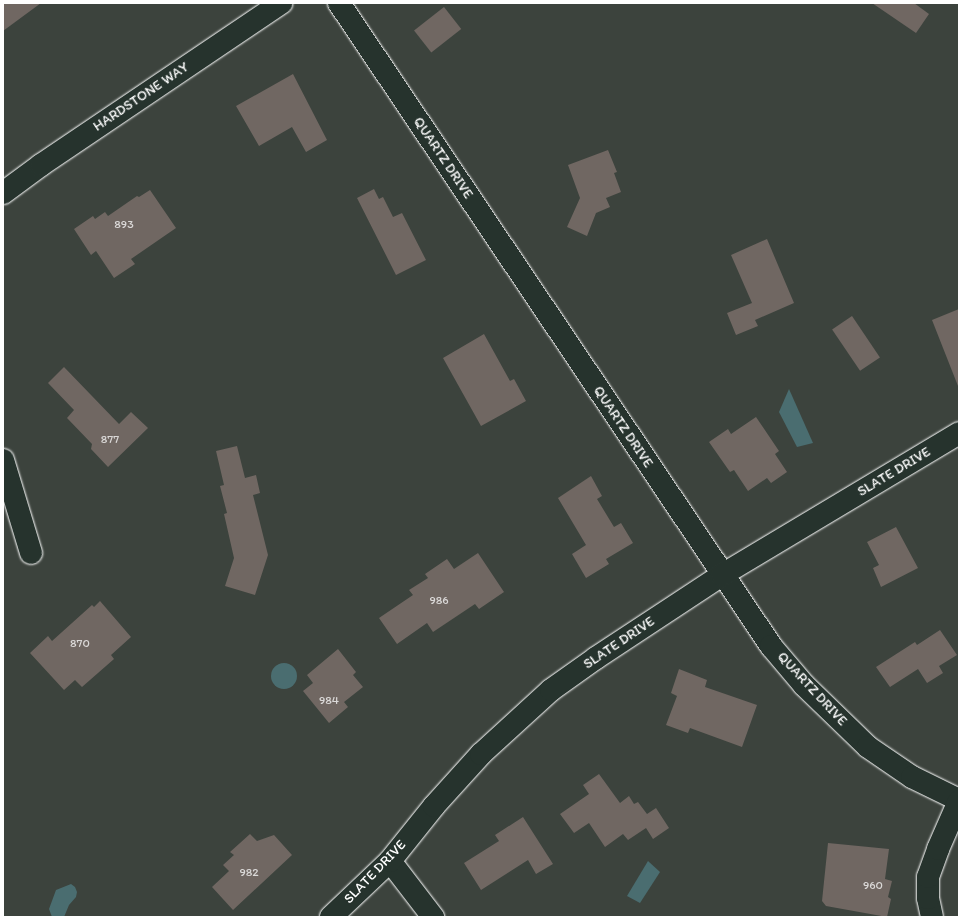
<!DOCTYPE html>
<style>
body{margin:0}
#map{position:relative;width:962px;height:920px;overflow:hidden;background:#3c433d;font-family:Itim,sans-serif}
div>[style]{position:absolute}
.water>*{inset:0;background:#4a6d70}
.round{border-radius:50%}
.building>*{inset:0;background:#706762;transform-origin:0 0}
.roads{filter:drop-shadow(0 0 1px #fff) drop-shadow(0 0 1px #fff)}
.minor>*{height:22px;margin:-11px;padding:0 11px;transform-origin:11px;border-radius:11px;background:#26332d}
span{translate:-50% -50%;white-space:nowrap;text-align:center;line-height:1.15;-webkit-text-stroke:3px #26332d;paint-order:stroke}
.number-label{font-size:12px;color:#dbd9d8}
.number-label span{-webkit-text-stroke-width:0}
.street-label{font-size:14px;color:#fff}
.frame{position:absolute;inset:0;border:4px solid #fff;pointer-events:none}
</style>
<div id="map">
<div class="water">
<i style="clip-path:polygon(789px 389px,813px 443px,797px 447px,779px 412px)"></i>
<i class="round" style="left:271px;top:663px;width:26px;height:26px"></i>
<i style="clip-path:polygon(648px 861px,660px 872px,640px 903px,627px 896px)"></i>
<i style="clip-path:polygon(71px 884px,75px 887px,77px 892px,76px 897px,69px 905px,64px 917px,52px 917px,49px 909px,56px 890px)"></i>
</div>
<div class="building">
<i style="clip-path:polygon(3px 3px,41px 3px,3px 31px)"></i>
<i style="clip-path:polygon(872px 3px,914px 3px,929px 14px,916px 33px)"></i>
<i style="left:444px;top:7px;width:28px;height:38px;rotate:52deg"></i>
<i style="clip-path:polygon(293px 74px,327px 140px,306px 152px,292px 127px,259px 146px,236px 106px)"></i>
<i style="clip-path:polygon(608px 150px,617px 172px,614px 173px,621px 192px,606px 198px,610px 207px,596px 213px,587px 236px,567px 227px,580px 198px,568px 165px)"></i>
<i style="clip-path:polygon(374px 189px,379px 199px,383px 197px,393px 217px,402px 213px,426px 260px,396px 275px,357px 198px)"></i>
<i style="clip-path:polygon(150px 190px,176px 228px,131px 259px,135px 264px,114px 278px,96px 251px,91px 255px,74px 229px,93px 216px,95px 219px,105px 212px,108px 216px,137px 196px,139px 197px)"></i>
<i style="clip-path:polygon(767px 239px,794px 303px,755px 320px,758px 326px,736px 335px,727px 313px,752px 303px,731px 255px)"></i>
<i style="clip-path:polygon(959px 309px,959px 385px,958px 386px,932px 320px)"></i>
<i style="left:852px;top:316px;width:50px;height:24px;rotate:56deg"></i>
<i style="clip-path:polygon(484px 334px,510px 381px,514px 379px,526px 401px,481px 426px,443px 358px)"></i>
<i style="clip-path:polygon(64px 367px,119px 424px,131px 412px,148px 428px,108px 467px,91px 449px,92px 444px,67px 418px,74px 410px,48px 383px)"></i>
<i style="clip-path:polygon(756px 417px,779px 451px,775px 454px,787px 472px,771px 483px,767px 478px,748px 491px,734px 470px,730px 472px,709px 442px,728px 429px,731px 434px)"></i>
<i style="clip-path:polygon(237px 446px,245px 478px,256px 475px,260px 493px,253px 495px,268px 555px,255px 595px,225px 586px,234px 558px,224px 514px,227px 513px,220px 486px,224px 485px,216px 451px)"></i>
<i style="clip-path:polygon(591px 476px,602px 496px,597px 499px,614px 527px,621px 523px,633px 543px,606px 559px,609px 564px,586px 578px,572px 554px,586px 545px,558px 498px)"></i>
<i style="clip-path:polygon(896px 527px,918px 568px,881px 587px,873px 568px,879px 565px,867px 542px)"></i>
<i style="clip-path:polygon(478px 553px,504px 592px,479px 609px,475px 604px,433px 632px,427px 623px,397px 644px,379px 618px,413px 595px,409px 590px,428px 578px,425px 574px,447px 559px,454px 569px)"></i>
<i style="clip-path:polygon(100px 601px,131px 637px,111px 655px,114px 659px,82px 687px,75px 680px,64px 690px,30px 653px,48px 636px,52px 641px,92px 605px,94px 607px)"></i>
<i style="clip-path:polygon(940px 630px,957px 655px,939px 666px,943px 673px,927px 683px,918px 669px,890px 687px,876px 667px,915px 642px,917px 645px)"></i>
<i style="clip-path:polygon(338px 649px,356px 672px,353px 675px,363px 687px,344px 702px,348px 707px,329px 723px,303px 691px,313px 683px,307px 675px)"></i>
<i style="clip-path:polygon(679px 669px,707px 680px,705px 687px,757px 705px,742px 747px,690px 728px,688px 733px,666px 725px,677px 696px,671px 693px)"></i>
<i style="clip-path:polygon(599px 774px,620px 803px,629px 796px,634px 804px,638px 802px,647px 814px,656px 808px,669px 828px,653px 839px,646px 828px,628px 840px,623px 834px,605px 847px,589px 823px,574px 833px,560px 814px,589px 794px,583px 785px)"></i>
<i style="clip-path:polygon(523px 817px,553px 864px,536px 874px,528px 860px,481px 890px,464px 863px,499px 841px,495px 835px)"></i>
<i style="clip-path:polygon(250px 834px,257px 841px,274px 835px,292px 855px,233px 910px,212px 887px,229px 871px,223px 865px,234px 855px,230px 852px)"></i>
<i style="clip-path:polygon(828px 843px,889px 849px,885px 879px,892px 881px,888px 897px,891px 899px,887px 917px,826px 906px,822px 901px)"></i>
</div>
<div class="roads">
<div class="minor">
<i style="left:339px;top:3px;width:775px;rotate:56.1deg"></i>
<i style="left:771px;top:646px;width:51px;rotate:49.8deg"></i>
<i style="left:804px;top:685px;width:89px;rotate:44.1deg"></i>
<i style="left:868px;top:747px;width:53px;rotate:34.3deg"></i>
<i style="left:912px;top:777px;width:52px;rotate:26.1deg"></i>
<i style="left:3px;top:193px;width:47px;rotate:-36.4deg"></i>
<i style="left:41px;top:165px;width:290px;rotate:-34deg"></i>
<i style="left:3px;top:460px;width:97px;rotate:73.2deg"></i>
<i style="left:390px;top:861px;width:71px;rotate:52.5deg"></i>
<i style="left:331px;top:917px;width:81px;rotate:-43.5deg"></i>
<i style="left:390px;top:861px;width:70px;rotate:-51.3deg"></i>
<i style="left:434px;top:806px;width:70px;rotate:-47.9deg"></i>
<i style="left:481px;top:754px;width:95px;rotate:-42.4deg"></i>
<i style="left:551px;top:690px;width:55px;rotate:-35.4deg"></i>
<i style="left:596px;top:658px;width:151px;rotate:-33.4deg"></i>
<i style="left:722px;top:575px;width:276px;rotate:-30.9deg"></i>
<i style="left:932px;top:917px;width:19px;rotate:-102deg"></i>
<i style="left:928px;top:898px;width:21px;rotate:-90deg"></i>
<i style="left:928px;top:877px;width:30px;rotate:-70deg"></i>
<i style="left:938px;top:849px;width:52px;rotate:-66.4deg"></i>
</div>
</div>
<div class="number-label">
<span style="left:124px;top:225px">893</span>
<span style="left:110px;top:440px">877</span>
<span style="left:439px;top:601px">986</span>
<span style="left:80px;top:644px">870</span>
<span style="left:329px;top:701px">984</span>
<span style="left:249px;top:873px">982</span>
<span style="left:873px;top:886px">960</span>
</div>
<div class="street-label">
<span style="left:141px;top:97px;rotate:-34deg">HARDSTONE WAY</span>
<span style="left:443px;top:158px;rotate:56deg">QUARTZ DRIVE</span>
<span style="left:623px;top:427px;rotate:56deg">QUARTZ DRIVE</span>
<span style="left:894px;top:472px;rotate:-31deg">SLATE DRIVE</span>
<span style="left:619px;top:643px;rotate:-34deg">SLATE DRIVE</span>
<span style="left:812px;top:689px;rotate:47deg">QUARTZ DRIVE</span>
<span style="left:375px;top:872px;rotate:-46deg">SLATE DRIVE</span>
</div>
<div class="frame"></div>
</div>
